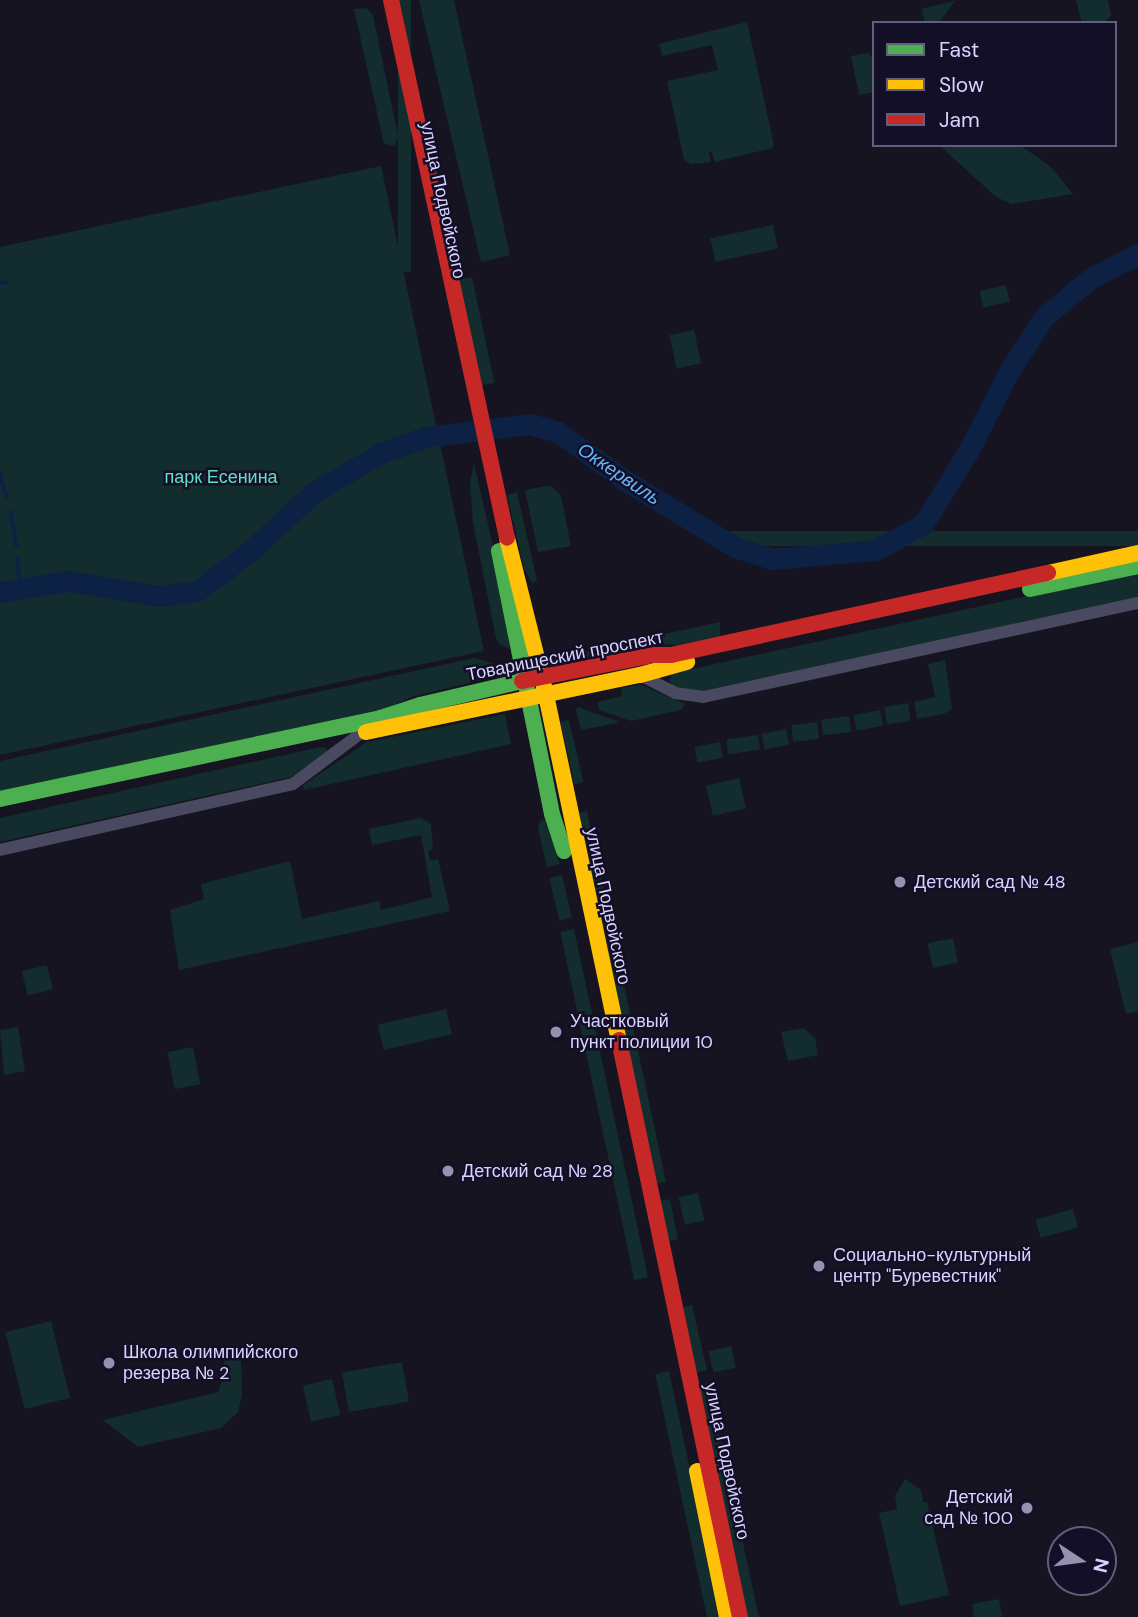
<!DOCTYPE html>
<meta charset="utf-8">
<style>
body{margin:0}
#map{position:relative;width:1138px;height:1617px;overflow:hidden;background:#161421;font-family:"DM Sans",sans-serif}
div>[style]{position:absolute}
.green>*{inset:0;background:#132c2d;transform-origin:0 0}
.stream>*{height:3.5px;margin:-1.75px;padding:0 1.75px;transform-origin:1.75px;border-radius:1.75px;background:#0d2144}
.river>*{height:21px;margin:-10.5px;padding:0 10.5px;transform-origin:10.5px;border-radius:10.5px;background:#0d2144}
.street>*{height:12px;margin:-6px;padding:0 6px;transform-origin:6px;border-radius:6px;background:#4a4962}
.fast>*{height:16px;margin:-8px;padding:0 8px;transform-origin:8px;border-radius:8px;background:#4caf50}
.slow>*{height:16px;margin:-8px;padding:0 8px;transform-origin:8px;border-radius:8px;background:#ffc107}
.jam>*{height:16px;margin:-8px;padding:0 8px;transform-origin:8px;border-radius:8px;background:#c62828}
.dots>*{width:19px;height:19px;translate:-50% -50%;box-sizing:border-box;border:4px solid #130f26;border-radius:50%}
span{translate:-50% -50%;white-space:nowrap;text-align:center;line-height:1.15;-webkit-text-stroke:5px #130f26;paint-order:stroke}
.street-label{font-size:18px;color:#d9d4ff}
.park-label{font-size:18px;color:#5fe0c0}
.poi-label{font-size:18px;color:#d9d4ff}
.left{translate:0 -50%;text-align:left}
.right{translate:-100% -50%;text-align:right}
.water-label{font-size:19px;color:#62b6ff;font-style:italic}
.legend{position:absolute;left:872px;top:21px;width:245px;height:126px;box-sizing:border-box;background:#130f26;border:2px solid #625e7d;margin:0;padding:9px 12px;list-style:none;font-size:21px;color:#d9d4ff}
.legend li{display:flex;align-items:center;gap:14px;height:35px}
.legend b{width:35px;border:2px solid #625e7d}
.north{position:absolute;left:1047px;top:1526px;width:70px;height:70px;box-sizing:border-box;background:#130f26;border:2px solid #625e7d;border-radius:50%;rotate:103deg;font-size:19px;font-weight:700;line-height:28px;text-align:center;color:#d9d4ff}
.north::after{content:'';display:block;margin:auto;width:24px;height:32px;background:#9591b1;clip-path:polygon(50% 0,100% 100%,50% 72%,0 100%)}
</style>
<div id="map">
<div class="green">
<i style="left:398px;top:0;width:13px;height:272px"></i>
<i style="clip-path:polygon(419px 0,454px 0,510px 255px,481px 262px)"></i>
<i style="clip-path:polygon(1076px 0,1108px 0,1111px 15px,1105px 23px,1082px 23px)"></i>
<i style="clip-path:polygon(955px 1px,939px 23px,925px 23px,921px 9px)"></i>
<i style="clip-path:polygon(366px 8px,373px 15px,398px 136px,395px 146px,384px 144px,354px 9px)"></i>
<i style="clip-path:polygon(747px 22px,774px 145px,772px 148px,715px 162px,711px 151px,709px 152px,711px 162px,691px 164px,684px 160px,667px 81px,718px 70px,712px 45px,662px 56px,659px 44px)"></i>
<i style="clip-path:polygon(867px 53px,874px 58px,874px 92px,859px 95px,851px 56px)"></i>
<i style="clip-path:polygon(939px 145px,1020px 145px,1051px 167px,1073px 194px,1011px 204px,996px 197px)"></i>
<i style="clip-path:polygon(381px 166px,484px 651px,0 755px,0 247px)"></i>
<i style="left:773px;top:225px;width:24px;height:64px;rotate:78deg"></i>
<i style="left:472px;top:277px;width:108px;height:14px;rotate:78deg"></i>
<i style="left:1006px;top:285px;width:17px;height:27px;rotate:77deg"></i>
<i style="left:694px;top:330px;width:34px;height:25px;rotate:78deg"></i>
<i style="clip-path:polygon(474px 463px,498px 568px,510px 649px,499px 644px,496px 638px,473px 523px,470px 483px)"></i>
<i style="clip-path:polygon(546px 486px,553px 487px,561px 496px,571px 546px,538px 552px,525px 490px)"></i>
<i style="clip-path:polygon(517px 492px,537px 581px,532px 583px,524px 569px,507px 495px)"></i>
<i style="left:1138px;top:531px;width:15px;height:418px;rotate:90deg"></i>
<i style="clip-path:polygon(1138px 572px,1138px 597px,698px 692px,673px 686px,669px 681px,673px 673px)"></i>
<i style="clip-path:polygon(720px 622px,720px 637px,678px 645px,654px 644px,567px 662px,569px 655px)"></i>
<i style="clip-path:polygon(474px 658px,492px 663px,498px 676px,411px 697px,388px 708px,0 792px,0 761px)"></i>
<i style="clip-path:polygon(945px 660px,952px 709px,944px 714px,917px 719px,914px 702px,935px 697px,928px 664px)"></i>
<i style="clip-path:polygon(639px 685px,644px 686px,685px 704px,681px 710px,631px 721px,599px 710px,597px 702px,622px 696px,621px 688px)"></i>
<i style="left:908px;top:703px;width:18px;height:24px;rotate:81deg"></i>
<i style="clip-path:polygon(578px 707px,617px 721px,618px 723px,581px 730px,576px 710px)"></i>
<i style="left:880px;top:710px;width:16px;height:27px;rotate:79deg"></i>
<i style="clip-path:polygon(505px 714px,511px 744px,304px 790px,303px 785px,367px 742px)"></i>
<i style="left:849px;top:716px;width:16px;height:28px;rotate:83deg"></i>
<i style="left:569px;top:720px;width:64px;height:9px;rotate:77deg"></i>
<i style="left:817px;top:722px;width:17px;height:26px;rotate:83deg"></i>
<i style="left:786px;top:729px;width:16px;height:25px;rotate:79deg"></i>
<i style="left:758px;top:735px;width:15px;height:32px;rotate:82deg"></i>
<i style="left:720px;top:742px;width:16px;height:26px;rotate:79deg"></i>
<i style="clip-path:polygon(320px 747px,327px 748px,326px 754px,291px 777px,0 842px,0 818px)"></i>
<i style="left:739px;top:778px;width:31px;height:34px;rotate:77deg"></i>
<i style="clip-path:polygon(587px 811px,666px 1182px,655px 1184px,579px 812px)"></i>
<i style="clip-path:polygon(420px 818px,431px 824px,433px 849px,428px 851px,430px 860px,438px 859px,450px 911px,179px 970px,170px 910px,204px 899px,201px 884px,290px 861px,302px 919px,379px 901px,381px 910px,432px 897px,421px 835px,372px 845px,369px 829px)"></i>
<i style="clip-path:polygon(545px 819px,560px 864px,547px 867px,538px 828px,540px 821px)"></i>
<i style="left:562px;top:875px;width:44px;height:13px;rotate:77deg"></i>
<i style="left:574px;top:929px;width:356px;height:14px;rotate:78deg"></i>
<i style="left:953px;top:938px;width:25px;height:26px;rotate:78deg"></i>
<i style="clip-path:polygon(1138px 942px,1138px 1011px,1126px 1014px,1110px 949px)"></i>
<i style="left:47px;top:965px;width:25px;height:26px;rotate:76deg"></i>
<i style="left:446px;top:1009px;width:26px;height:70px;rotate:77deg"></i>
<i style="clip-path:polygon(18px 1027px,25px 1071px,4px 1075px,0 1030px)"></i>
<i style="clip-path:polygon(804px 1028px,815px 1038px,818px 1055px,788px 1061px,781px 1032px)"></i>
<i style="left:193px;top:1047px;width:38px;height:26px;rotate:79deg"></i>
<i style="left:698px;top:1193px;width:28px;height:20px;rotate:77deg"></i>
<i style="left:670px;top:1199px;width:41px;height:12px;rotate:79deg"></i>
<i style="left:1073px;top:1209px;width:19px;height:39px;rotate:74deg"></i>
<i style="left:692px;top:1305px;width:67px;height:11px;rotate:77deg"></i>
<i style="left:51px;top:1321px;width:79px;height:47px;rotate:76deg"></i>
<i style="left:731px;top:1346px;width:22px;height:23px;rotate:77deg"></i>
<i style="clip-path:polygon(232px 1350px,241px 1357px,242px 1395px,238px 1412px,221px 1428px,138px 1447px,103px 1420px,218px 1392px,224px 1374px,224px 1355px)"></i>
<i style="left:402px;top:1362px;width:40px;height:61px;rotate:80deg"></i>
<i style="left:669px;top:1371px;width:252px;height:14px;rotate:78deg"></i>
<i style="left:332px;top:1379px;width:37px;height:30px;rotate:77deg"></i>
<i style="left:709px;top:1383px;width:239px;height:12px;rotate:78deg"></i>
<i style="clip-path:polygon(905px 1479px,921px 1490px,923px 1502px,927px 1502px,949px 1595px,900px 1606px,879px 1513px,897px 1509px,895px 1496px)"></i>
<i style="clip-path:polygon(999px 1599px,1002px 1617px,974px 1617px,972px 1604px)"></i>
</div>
<div class="stream">
<i style="left:0;top:283px;width:7px;rotate:-8deg"></i>
<i style="left:0;top:474px;width:24px;rotate:73deg"></i>
<i style="left:11px;top:512px;width:34px;rotate:80deg"></i>
<i style="left:18px;top:557px;width:32px;rotate:86deg"></i>
</div>
<div class="river">
<i style="left:0;top:592px;width:70px;rotate:-9.1deg"></i>
<i style="left:69px;top:581px;width:92px;rotate:9.4deg"></i>
<i style="left:160px;top:596px;width:37px;rotate:-8deg"></i>
<i style="left:197px;top:591px;width:64px;rotate:-36.7deg"></i>
<i style="left:248px;top:553px;width:90px;rotate:-42.7deg"></i>
<i style="left:314px;top:492px;width:78px;rotate:-30.2deg"></i>
<i style="left:381px;top:453px;width:48px;rotate:-19.6deg"></i>
<i style="left:426px;top:437px;width:104px;rotate:-7.2deg"></i>
<i style="left:529px;top:424px;width:30px;rotate:15deg"></i>
<i style="left:558px;top:432px;width:84px;rotate:35.8deg"></i>
<i style="left:626px;top:481px;width:127px;rotate:31.2deg"></i>
<i style="left:735px;top:547px;width:39px;rotate:18deg"></i>
<i style="left:772px;top:559px;width:104px;rotate:-4.9deg"></i>
<i style="left:876px;top:550px;width:54px;rotate:-29deg"></i>
<i style="left:923px;top:524px;width:85px;rotate:-58deg"></i>
<i style="left:968px;top:452px;width:91px;rotate:-63.2deg"></i>
<i style="left:1009px;top:371px;width:64px;rotate:-57.1deg"></i>
<i style="left:1044px;top:317px;width:61px;rotate:-39.7deg"></i>
<i style="left:1091px;top:278px;width:53px;rotate:-27.1deg"></i>
</div>
<div class="street">
<i style="left:640px;top:675px;width:39px;rotate:27deg"></i>
<i style="left:675px;top:693px;width:28px;rotate:8deg"></i>
<i style="left:703px;top:697px;width:445px;rotate:-12.2deg"></i>
<i style="left:0;top:850px;width:300px;rotate:-12.7deg"></i>
<i style="left:293px;top:784px;width:85px;rotate:-36.9deg"></i>
</div>
<div class="fast">
<i style="left:499px;top:551px;width:268px;rotate:78.6deg"></i>
<i style="left:552px;top:814px;width:39px;rotate:72deg"></i>
<i style="left:1030px;top:589px;width:110px;rotate:-12deg"></i>
<i style="left:0;top:799px;width:389px;rotate:-12deg"></i>
<i style="left:380px;top:718px;width:42px;rotate:-18deg"></i>
<i style="left:420px;top:705px;width:105px;rotate:-13.2deg"></i>
</div>
<div class="slow">
<i style="left:507px;top:538px;width:162px;rotate:76deg"></i>
<i style="left:546px;top:695px;width:353px;rotate:78.1deg"></i>
<i style="left:1048px;top:573px;width:92px;rotate:-12.5deg"></i>
<i style="left:366px;top:732px;width:280px;rotate:-11.8deg"></i>
<i style="left:640px;top:675px;width:49px;rotate:-15.5deg"></i>
<i style="left:697px;top:1471px;width:149px;rotate:78.4deg"></i>
</div>
<div class="jam">
<i style="left:391px;top:0;width:550px;rotate:77.83deg"></i>
<i style="left:522px;top:681px;width:134px;rotate:-11.2deg"></i>
<i style="left:653px;top:655px;width:18px"></i>
<i style="left:671px;top:655px;width:386px;rotate:-12.3deg"></i>
<i style="left:619px;top:1040px;width:590px;rotate:78.16deg"></i>
</div>
<div class="dots">
<i style="left:900px;top:882px;background:#9591b1"></i>
<i style="left:556px;top:1032px;background:#9591b1"></i>
<i style="left:448px;top:1171px;background:#9591b1"></i>
<i style="left:819px;top:1266px;background:#9591b1"></i>
<i style="left:109px;top:1363px;background:#9591b1"></i>
<i style="left:1027px;top:1508px;background:#9591b1"></i>
</div>
<div class="street-label">
<span style="left:443px;top:200px;rotate:78deg">улица Подвойского</span>
<span style="left:565px;top:656px;rotate:-11deg">Товарищеский проспект</span>
<span style="left:608px;top:906px;rotate:78deg">улица Подвойского</span>
<span style="left:727px;top:1461px;rotate:78deg">улица Подвойского</span>
</div>
<div class="park-label">
<span style="left:221px;top:477px">парк Есенина</span>
</div>
<div class="poi-label">
<span class="left" style="left:914px;top:882px">Детский сад № 48</span>
<span class="left" style="left:570px;top:1032px">Участковый<br>пункт полиции 10</span>
<span class="left" style="left:462px;top:1171px">Детский сад № 28</span>
<span class="left" style="left:833px;top:1266px">Социально-культурный<br>центр "Буревестник"</span>
<span class="left" style="left:123px;top:1363px">Школа олимпийского<br>резерва № 2</span>
<span class="right" style="left:1013px;top:1508px">Детский<br>сад № 100</span>
</div>
<div class="water-label">
<span style="left:619px;top:474px;rotate:34deg">Оккервиль</span>
</div>
<ul class="legend">
<li><b style="height:9px;background:#4caf50"></b>Fast</li>
<li><b style="height:9px;background:#ffc107"></b>Slow</li>
<li><b style="height:9px;background:#c62828"></b>Jam</li>
</ul>
<div class="north">N</div>
</div>
